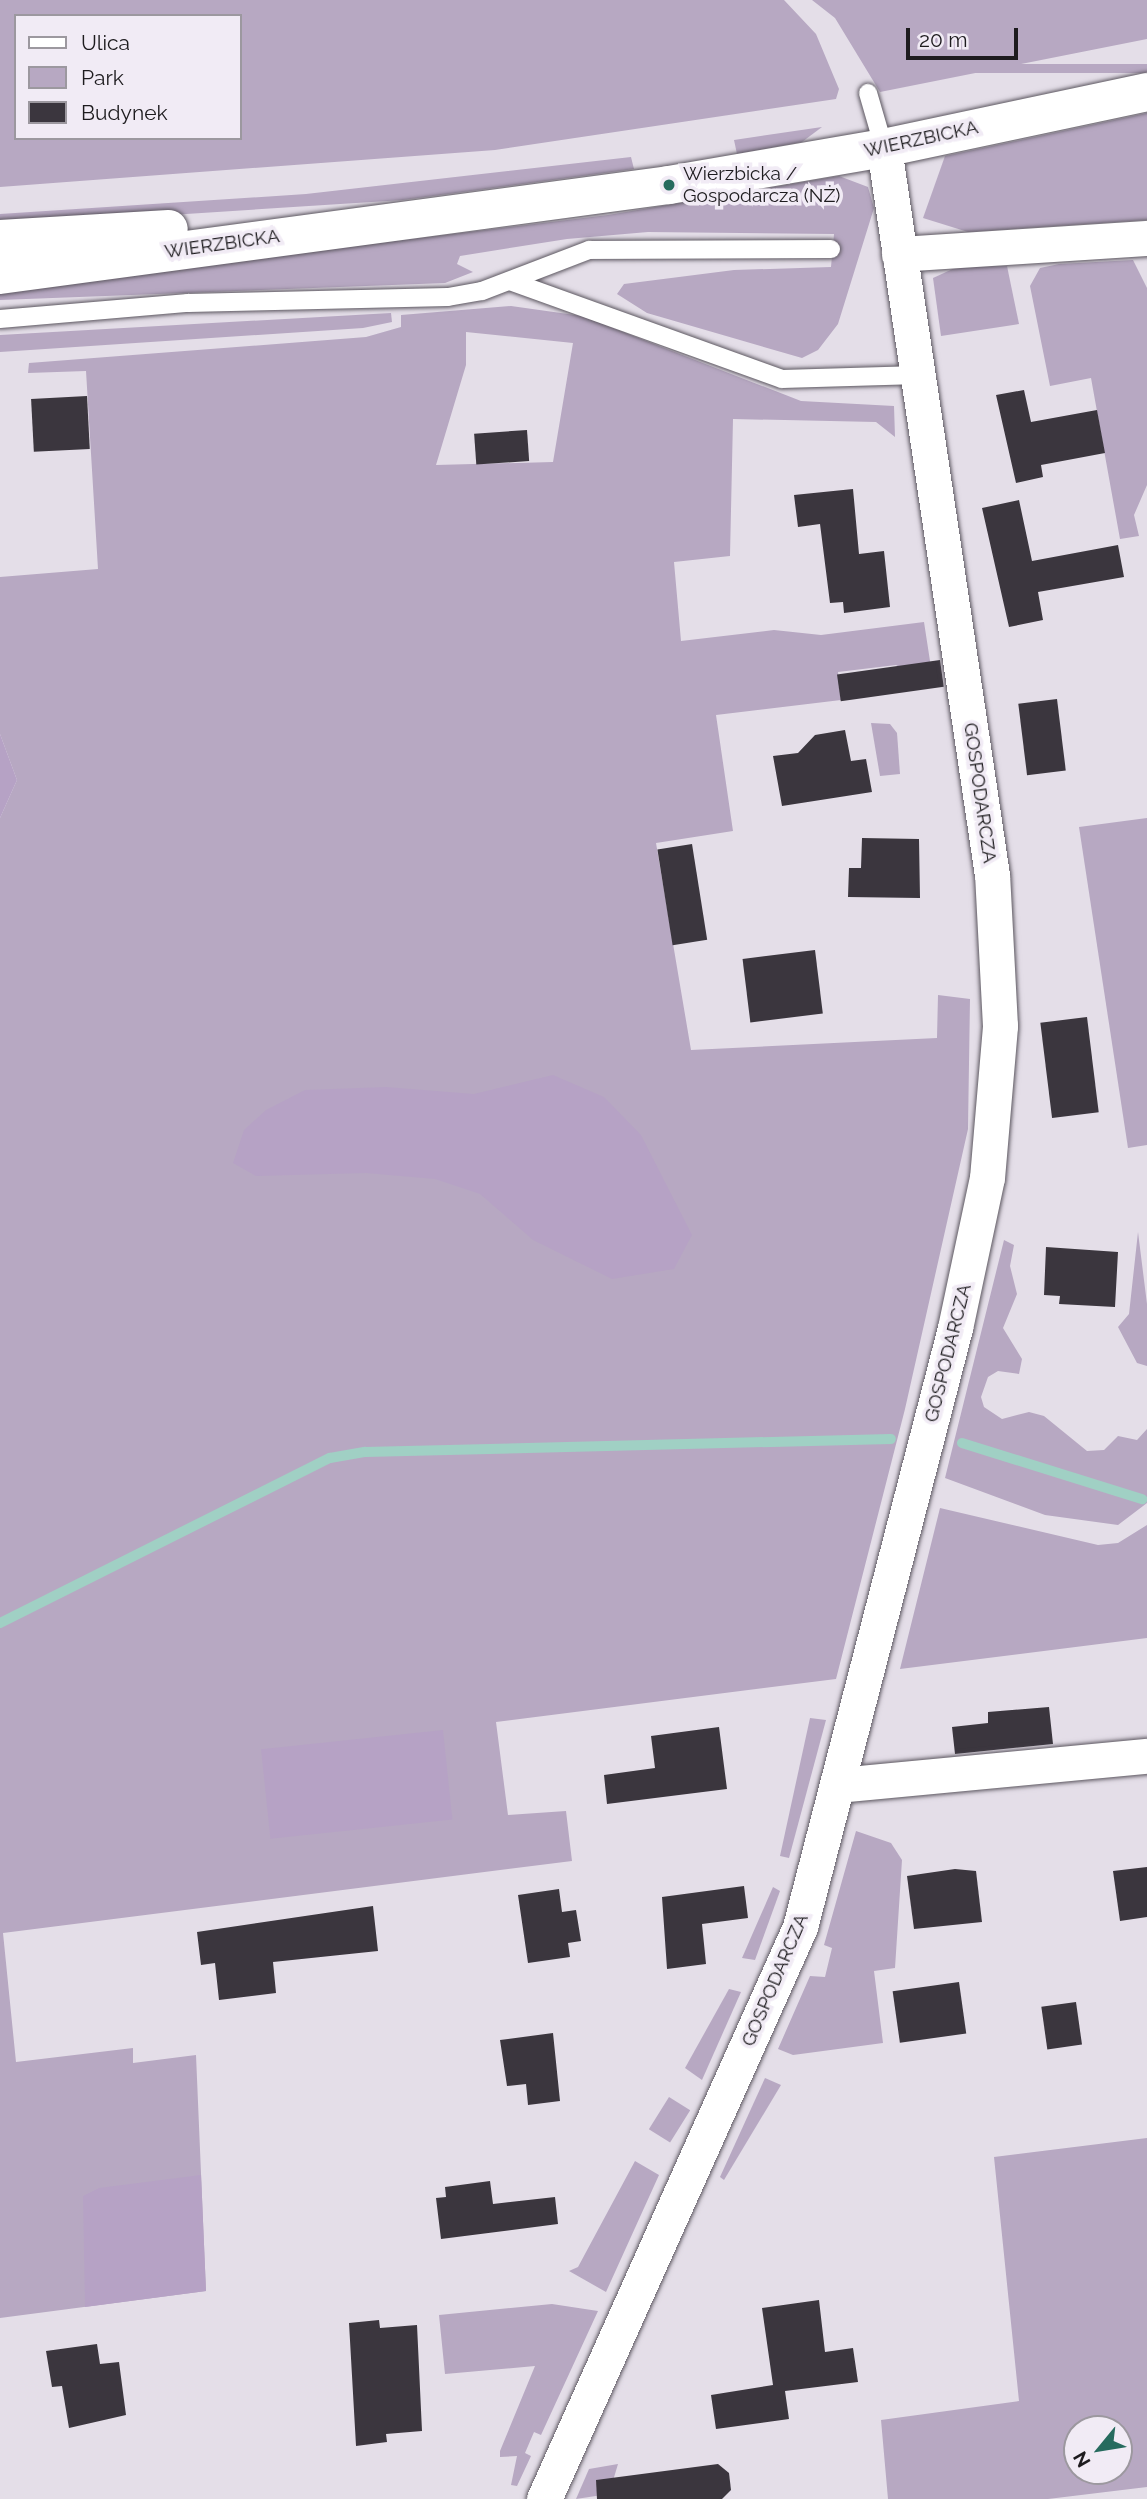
<!DOCTYPE html>
<meta charset="utf-8">
<style>
body{margin:0}
#map{position:relative;width:1147px;height:2499px;overflow:hidden;background:#e4dee8;font-family:Raleway,sans-serif}
div>[style]{position:absolute}
.green>*{inset:0;background:#b7a8c2;transform-origin:0 0}
.forest>*{inset:0;background:#b6a2c5;transform-origin:0 0}
.stream>*{height:10px;margin:-5px;padding:0 5px;transform-origin:5px;border-radius:5px;background:#a0d0c4}
.building>*{inset:0;background:#3b363e;transform-origin:0 0}
.roads{filter:drop-shadow(0 0 2px #5c5760) drop-shadow(0 0 2px #5c5760)}
.service>*{height:18px;margin:-9px;padding:0 9px;transform-origin:9px;border-radius:9px;background:#fff}
.minor>*{height:35px;margin:-17.5px;padding:0 17.5px;transform-origin:17.5px;border-radius:17.5px;background:#fff}
.tertiary>*{height:38px;margin:-19px;padding:0 19px;transform-origin:19px;border-radius:19px;background:#fff}
.dots>*{width:19px;height:19px;translate:-50% -50%;box-sizing:border-box;border:4px solid #f1ebf5;border-radius:50%}
span{translate:-50% -50%;white-space:nowrap;text-align:center;line-height:1.15;-webkit-text-stroke:7px #f1ebf5;paint-order:stroke}
.street-label{font-size:19px;color:#1d1b1e}
.poi-label{font-size:19px;color:#1d1b1e}
.left{translate:0 -50%;text-align:left}
.legend{position:absolute;left:14px;top:14px;width:228px;height:126px;box-sizing:border-box;background:#f1ebf5;border:2px solid #9c989f;margin:0;padding:9px 12px;list-style:none;font-size:21px;color:#1d1b1e}
.legend li{display:flex;align-items:center;gap:14px;height:35px}
.legend b{width:35px;border:2px solid #9c989f}
.north{position:absolute;left:1063px;top:2415px;width:70px;height:70px;box-sizing:border-box;background:#f1ebf5;border:2px solid #9c989f;border-radius:50%;rotate:240deg;font-size:19px;font-weight:700;line-height:28px;text-align:center;color:#1d1b1e}
.north::after{content:'';display:block;margin:auto;width:24px;height:32px;background:#266b5e;clip-path:polygon(50% 0,100% 100%,50% 72%,0 100%)}
.scale{position:absolute;left:906px;top:28px;width:112px;height:32px;box-sizing:border-box;border:4px solid #1d1b1e;border-top:0;padding-left:9px;font-size:21px;line-height:24px;white-space:nowrap;color:#1d1b1e;-webkit-text-stroke:5px #f1ebf5;paint-order:stroke}
</style>
<div id="map">
<div class="green">
<i style="clip-path:polygon(evenodd,0 0,784px 0,816px 34px,839px 89px,836px 99px,495px 150px,0 187px,0 0,16px 16px,240px 16px,240px 138px,16px 138px,16px 16px)"></i>
<i style="clip-path:polygon(812px 0,1147px 0,1147px 39px,880px 92px,835px 18px)"></i>
<i style="left:1147px;top:64px;width:9px;height:216px;rotate:90deg"></i>
<i style="clip-path:polygon(1147px 113px,1147px 220px,968px 232px,923px 218px,945px 156px)"></i>
<i style="clip-path:polygon(822px 127px,802px 142px,737px 154px,734px 140px)"></i>
<i style="clip-path:polygon(631px 157px,634px 169px,403px 200px,0 226px,0 214px,306px 194px)"></i>
<i style="clip-path:polygon(839px 176px,868px 187px,874px 208px,838px 324px,818px 350px,802px 358px,647px 313px,617px 294px,624px 284px,734px 270px,831px 267px,834px 234px,648px 232px,567px 239px,460px 256px,457px 264px,473px 272px,445px 283px,0 300px,0 289px,608px 215px)"></i>
<i style="clip-path:polygon(1133px 260px,1147px 288px,1147px 485px,1134px 515px,1139px 536px,1120px 539px,1091px 378px,1050px 386px,1030px 286px,1040px 268px,1059px 264px)"></i>
<i style="clip-path:polygon(1007px 266px,1019px 324px,941px 336px,933px 278px,957px 267px)"></i>
<i style="clip-path:polygon(evenodd,511px 306px,582px 316px,801px 401px,894px 406px,895px 437px,876px 422px,733px 419px,730px 556px,674px 562px,681px 641px,774px 630px,821px 635px,924px 622px,934px 687px,896px 665px,838px 672px,841px 700px,716px 715px,733px 831px,656px 843px,691px 1050px,937px 1038px,938px 995px,970px 999px,968px 1129px,905px 1409px,836px 1679px,496px 1722px,508px 1815px,566px 1811px,572px 1861px,3px 1933px,16px 2062px,133px 2048px,133px 2063px,196px 2055px,206px 2291px,0 2318px,0 818px,17px 780px,0 734px,0 577px,98px 569px,86px 371px,28px 373px,29px 363px,366px 337px,401px 327px,401px 315px,511px 306px,466px 332px,573px 343px,553px 462px,436px 465px,466px 365px,466px 332px)"></i>
<i style="clip-path:polygon(391px 313px,392px 322px,363px 328px,0 352px,0 335px)"></i>
<i style="clip-path:polygon(871px 723px,890px 724px,897px 733px,900px 774px,880px 776px)"></i>
<i style="clip-path:polygon(1147px 818px,1147px 1145px,1128px 1148px,1079px 827px)"></i>
<i style="clip-path:polygon(1138px 1232px,1147px 1304px,1147px 1366px,1137px 1363px,1118px 1327px,1129px 1314px)"></i>
<i style="clip-path:polygon(1004px 1240px,1014px 1245px,1010px 1266px,1017px 1294px,1003px 1328px,1022px 1359px,1019px 1374px,998px 1371px,988px 1377px,981px 1397px,984px 1407px,1002px 1419px,1029px 1412px,1044px 1416px,1087px 1451px,1104px 1450px,1118px 1436px,1137px 1440px,1147px 1429px,1147px 1503px,1118px 1525px,1045px 1515px,945px 1478px)"></i>
<i style="clip-path:polygon(940px 1508px,1098px 1545px,1118px 1543px,1147px 1525px,1147px 1638px,900px 1669px)"></i>
<i style="clip-path:polygon(810px 1718px,826px 1720px,789px 1858px,780px 1856px)"></i>
<i style="clip-path:polygon(856px 1831px,891px 1843px,902px 1860px,895px 1968px,874px 1971px,883px 2043px,793px 2055px,778px 2049px,810px 1976px,825px 1977px,832px 1948px,824px 1945px)"></i>
<i style="clip-path:polygon(773px 1887px,780px 1891px,755px 1960px,742px 1958px)"></i>
<i style="clip-path:polygon(729px 1989px,741px 1992px,702px 2080px,685px 2068px)"></i>
<i style="clip-path:polygon(765px 2078px,781px 2085px,724px 2180px,720px 2177px)"></i>
<i style="left:669px;top:2097px;width:25px;height:38px;rotate:32deg"></i>
<i style="clip-path:polygon(evenodd,1147px 2138px,1147px 2487px,1048px 2499px,888px 2499px,881px 2420px,1019px 2401px,994px 2157px,1147px 2138px,1077px 2429px,1119px 2429px,1119px 2471px,1077px 2471px,1077px 2429px)"></i>
<i style="clip-path:polygon(635px 2161px,659px 2175px,606px 2292px,569px 2271px,578px 2267px)"></i>
<i style="clip-path:polygon(552px 2304px,598px 2311px,541px 2435px,534px 2432px,525px 2453px,531px 2456px,517px 2486px,511px 2485px,517px 2456px,500px 2457px,500px 2451px,535px 2366px,445px 2374px,439px 2315px)"></i>
<i style="clip-path:polygon(618px 2464px,609px 2494px,576px 2499px,589px 2469px)"></i>
</div>
<div class="forest">
<i style="clip-path:polygon(0 734px,17px 780px,0 818px)"></i>
<i style="clip-path:polygon(553px 1075px,604px 1097px,641px 1135px,692px 1235px,674px 1269px,612px 1279px,533px 1240px,480px 1194px,435px 1179px,366px 1173px,256px 1176px,233px 1163px,244px 1130px,266px 1110px,305px 1090px,386px 1087px,474px 1094px)"></i>
<i style="left:443px;top:1730px;width:90px;height:183px;rotate:84deg"></i>
<i style="clip-path:polygon(201px 2175px,206px 2291px,85px 2307px,83px 2196px,99px 2188px)"></i>
</div>
<div class="stream">
<i style="left:962px;top:1443px;width:189px;rotate:17.3deg"></i>
<i style="left:0;top:1623px;width:369px;rotate:-26.6deg"></i>
<i style="left:330px;top:1458px;width:36px;rotate:-10deg"></i>
<i style="left:365px;top:1452px;width:526px;rotate:-1.42deg"></i>
</div>
<div class="building">
<i style="clip-path:polygon(1024px 390px,1031px 422px,1097px 410px,1105px 453px,1041px 465px,1043px 477px,1016px 483px,996px 395px)"></i>
<i style="left:87px;top:396px;width:53px;height:56px;rotate:87deg"></i>
<i style="left:527px;top:430px;width:31px;height:53px;rotate:86deg"></i>
<i style="clip-path:polygon(853px 489px,859px 554px,884px 551px,890px 607px,844px 613px,843px 602px,830px 603px,820px 524px,798px 527px,794px 495px)"></i>
<i style="clip-path:polygon(1019px 500px,1032px 561px,1118px 545px,1124px 577px,1038px 592px,1043px 620px,1009px 627px,982px 508px)"></i>
<i style="left:940px;top:660px;width:27px;height:104px;rotate:82deg"></i>
<i style="left:1057px;top:699px;width:72px;height:39px;rotate:83deg"></i>
<i style="clip-path:polygon(845px 730px,851px 761px,866px 759px,872px 792px,782px 806px,773px 756px,798px 753px,815px 735px)"></i>
<i style="clip-path:polygon(862px 838px,919px 839px,920px 898px,848px 897px,849px 868px,861px 868px)"></i>
<i style="left:692px;top:844px;width:97px;height:35px;rotate:81deg"></i>
<i style="left:815px;top:950px;width:64px;height:73px;rotate:83deg"></i>
<i style="left:1087px;top:1017px;width:96px;height:47px;rotate:83deg"></i>
<i style="clip-path:polygon(1046px 1247px,1118px 1252px,1115px 1307px,1059px 1304px,1060px 1296px,1044px 1295px)"></i>
<i style="clip-path:polygon(1049px 1707px,1053px 1744px,955px 1754px,952px 1727px,988px 1723px,988px 1712px)"></i>
<i style="clip-path:polygon(719px 1727px,727px 1789px,607px 1804px,604px 1775px,655px 1768px,651px 1736px)"></i>
<i style="clip-path:polygon(1147px 1867px,1147px 1917px,1120px 1921px,1113px 1871px)"></i>
<i style="clip-path:polygon(955px 1869px,976px 1871px,982px 1922px,914px 1929px,907px 1876px)"></i>
<i style="clip-path:polygon(744px 1886px,748px 1918px,702px 1924px,706px 1964px,667px 1969px,662px 1897px)"></i>
<i style="clip-path:polygon(559px 1889px,562px 1912px,576px 1910px,581px 1941px,568px 1943px,570px 1957px,528px 1963px,518px 1895px)"></i>
<i style="clip-path:polygon(373px 1906px,378px 1951px,273px 1962px,276px 1993px,219px 2000px,215px 1963px,201px 1965px,197px 1932px)"></i>
<i style="left:959px;top:1982px;width:52px;height:67px;rotate:82deg"></i>
<i style="left:1076px;top:2002px;width:43px;height:35px;rotate:82deg"></i>
<i style="clip-path:polygon(553px 2033px,560px 2101px,528px 2105px,526px 2084px,507px 2086px,500px 2040px)"></i>
<i style="clip-path:polygon(490px 2181px,493px 2204px,555px 2197px,558px 2224px,441px 2239px,436px 2198px,446px 2197px,445px 2187px)"></i>
<i style="clip-path:polygon(819px 2300px,825px 2352px,853px 2348px,858px 2382px,785px 2391px,789px 2419px,716px 2429px,711px 2395px,773px 2385px,762px 2308px)"></i>
<i style="clip-path:polygon(379px 2320px,380px 2328px,417px 2325px,422px 2431px,386px 2434px,387px 2442px,356px 2446px,349px 2323px)"></i>
<i style="clip-path:polygon(97px 2344px,100px 2364px,119px 2362px,126px 2415px,69px 2428px,62px 2386px,52px 2387px,46px 2351px)"></i>
<i style="clip-path:polygon(718px 2464px,729px 2473px,731px 2490px,722px 2499px,597px 2499px,596px 2480px)"></i>
</div>
<div class="roads">
<div class="service">
<i style="left:868px;top:93px;width:57px;rotate:73.8deg"></i>
<i style="left:510px;top:281px;width:289px;rotate:19.8deg"></i>
<i style="left:782px;top:379px;width:137px;rotate:-1.7deg"></i>
<i style="left:0;top:319px;width:189px;rotate:-4.9deg"></i>
<i style="left:188px;top:303px;width:260px;rotate:-1.3deg"></i>
<i style="left:448px;top:297px;width:35px;rotate:-10deg"></i>
<i style="left:482px;top:291px;width:115px;rotate:-21deg"></i>
<i style="left:589px;top:250px;width:242px;rotate:-0.2deg"></i>
</div>
<div class="minor">
<i style="left:899px;top:254px;width:249px;rotate:-3.7deg"></i>
<i style="left:838px;top:1785px;width:310px;rotate:-5.4deg"></i>
<i style="left:544px;top:2499px;width:627px;rotate:-65.89deg"></i>
<i style="left:800px;top:1927px;width:619px;rotate:-75.49deg"></i>
<i style="left:955px;top:1328px;width:153px;rotate:-78deg"></i>
<i style="left:987px;top:1178px;width:153px;rotate:-85.1deg"></i>
<i style="left:1000px;top:1026px;width:151px;rotate:-93deg"></i>
<i style="left:992px;top:875px;width:735px;rotate:-98.45deg"></i>
</div>
<div class="tertiary">
<i style="left:0;top:239px;width:169px;rotate:-3.4deg"></i>
<i style="left:0;top:275px;width:675px;rotate:-7.66deg"></i>
<i style="left:669px;top:185px;width:218px;rotate:-9.8deg"></i>
<i style="left:884px;top:148px;width:269px;rotate:-12deg"></i>
</div>
</div>
<div class="dots">
<i style="left:669px;top:185px;background:#266b5e"></i>
</div>
<div class="street-label">
<span style="left:921px;top:139px;rotate:-12deg">WIERZBICKA</span>
<span style="left:222px;top:244px;rotate:-8deg">WIERZBICKA</span>
<span style="left:980px;top:793px;rotate:82deg">GOSPODARCZA</span>
<span style="left:948px;top:1353px;rotate:-76deg">GOSPODARCZA</span>
<span style="left:775px;top:1980px;rotate:-67deg">GOSPODARCZA</span>
</div>
<div class="poi-label">
<span class="left" style="left:683px;top:185px">Wierzbicka /<br>Gospodarcza (NŻ)</span>
</div>
<ul class="legend">
<li><b style="height:9px;background:#fff"></b>Ulica</li>
<li><b style="height:19px;background:#b7a8c2"></b>Park</li>
<li><b style="height:19px;background:#3b363e"></b>Budynek</li>
</ul>
<div class="north">N</div>
<div class="scale">20 m</div>
</div>
